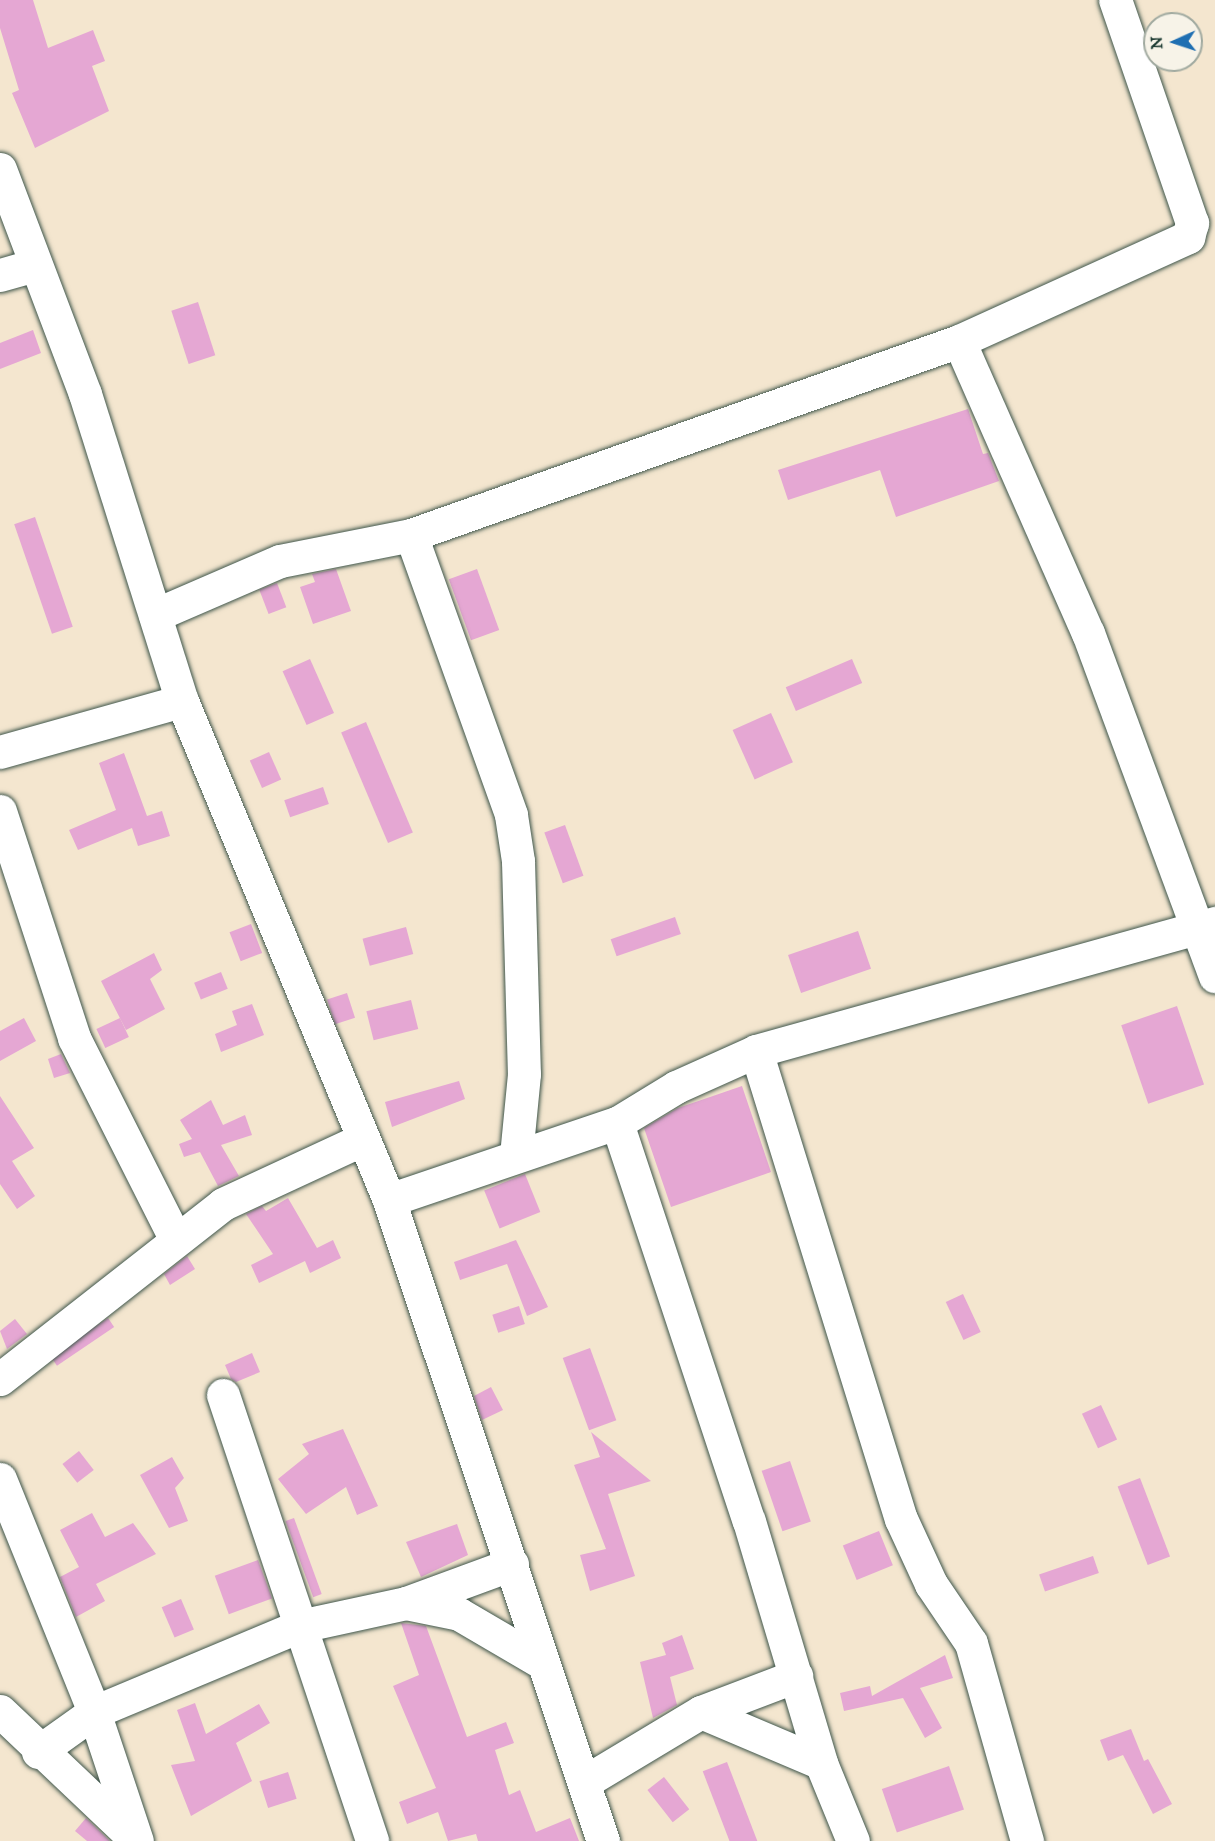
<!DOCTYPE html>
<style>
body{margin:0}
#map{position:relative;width:1215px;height:1841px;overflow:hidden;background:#f4e6cf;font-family:"IM FELL DW Pica",serif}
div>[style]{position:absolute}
.building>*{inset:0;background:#e5a7d3;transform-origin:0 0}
.roads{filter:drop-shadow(0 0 2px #3f564b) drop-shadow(0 0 2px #3f564b)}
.minor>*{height:33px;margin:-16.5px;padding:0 16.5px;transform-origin:16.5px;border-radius:16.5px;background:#fff}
span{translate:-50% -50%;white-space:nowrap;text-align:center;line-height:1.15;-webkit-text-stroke:6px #f7f3e8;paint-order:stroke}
.north{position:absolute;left:1143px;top:12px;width:60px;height:60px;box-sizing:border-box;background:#f7f3e8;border:2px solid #a1aaa0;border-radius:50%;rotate:267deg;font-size:16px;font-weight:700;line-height:24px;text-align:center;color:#1f3d34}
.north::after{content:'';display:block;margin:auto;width:21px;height:27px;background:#1f6fb2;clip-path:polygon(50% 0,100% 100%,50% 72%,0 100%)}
</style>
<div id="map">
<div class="building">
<i style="clip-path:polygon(0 0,33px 0,48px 48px,93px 30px,105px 61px,92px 66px,109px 111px,35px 148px,12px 93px,19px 90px,0 28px)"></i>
<i style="left:198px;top:302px;width:56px;height:28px;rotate:72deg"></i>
<i style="clip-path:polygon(33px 330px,41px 353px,0 369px,0 343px)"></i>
<i style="clip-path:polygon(968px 409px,983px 454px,988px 453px,999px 481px,896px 517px,880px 470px,788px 500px,778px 470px)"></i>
<i style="left:35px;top:517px;width:116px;height:22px;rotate:71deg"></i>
<i style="clip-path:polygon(336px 569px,351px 611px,313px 624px,300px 587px,315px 582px,312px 574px)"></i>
<i style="left:477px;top:569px;width:65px;height:30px;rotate:70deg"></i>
<i style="left:277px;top:583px;width:26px;height:19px;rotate:69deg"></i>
<i style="left:310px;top:659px;width:59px;height:30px;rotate:66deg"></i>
<i style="left:852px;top:659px;width:26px;height:72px;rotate:67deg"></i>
<i style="left:771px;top:713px;width:54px;height:42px;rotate:66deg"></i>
<i style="left:366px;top:722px;width:120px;height:27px;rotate:67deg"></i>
<i style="left:269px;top:752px;width:30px;height:21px;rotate:66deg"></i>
<i style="clip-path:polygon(124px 753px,147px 816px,162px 811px,170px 836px,138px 846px,132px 828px,78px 850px,69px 830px,116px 810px,99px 763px)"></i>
<i style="left:323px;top:787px;width:18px;height:41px;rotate:71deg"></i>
<i style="left:565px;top:825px;width:54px;height:22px;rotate:70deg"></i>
<i style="left:675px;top:917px;width:18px;height:68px;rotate:71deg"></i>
<i style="left:251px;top:924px;width:31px;height:23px;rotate:69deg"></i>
<i style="left:406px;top:927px;width:28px;height:45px;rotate:75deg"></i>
<i style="left:858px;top:931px;width:40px;height:74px;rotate:71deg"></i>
<i style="clip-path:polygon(154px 953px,162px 970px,150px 979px,165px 1009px,126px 1030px,101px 981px)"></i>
<i style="left:221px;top:972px;width:18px;height:29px;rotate:68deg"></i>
<i style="left:347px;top:993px;width:26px;height:21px;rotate:72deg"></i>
<i style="left:411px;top:1000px;width:30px;height:46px;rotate:76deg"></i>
<i style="clip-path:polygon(252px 1004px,264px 1035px,221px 1052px,215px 1034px,237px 1025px,232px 1011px)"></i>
<i style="left:1177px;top:1006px;width:83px;height:59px;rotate:71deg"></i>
<i style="clip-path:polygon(24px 1018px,36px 1041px,0 1061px,0 1031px)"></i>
<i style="left:120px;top:1018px;width:21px;height:26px;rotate:65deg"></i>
<i style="clip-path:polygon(61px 1054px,70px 1073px,54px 1078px,48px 1059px)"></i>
<i style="clip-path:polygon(459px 1081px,465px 1099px,392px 1127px,385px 1102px)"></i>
<i style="clip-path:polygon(742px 1086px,771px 1172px,671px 1207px,644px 1128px,678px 1108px)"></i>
<i style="clip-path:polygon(0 1096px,34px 1148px,12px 1161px,35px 1196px,17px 1209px,0 1184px)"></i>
<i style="clip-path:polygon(211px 1100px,223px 1125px,245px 1115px,252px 1135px,221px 1145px,239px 1176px,218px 1186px,200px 1152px,184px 1157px,179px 1144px,192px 1139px,180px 1120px)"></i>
<i style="left:525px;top:1174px;width:41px;height:44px;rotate:68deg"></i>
<i style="clip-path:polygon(288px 1198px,317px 1248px,333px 1240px,341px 1258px,310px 1273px,305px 1261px,259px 1283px,251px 1265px,273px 1254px,246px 1214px,262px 1206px,266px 1211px)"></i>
<i style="clip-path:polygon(516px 1240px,548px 1307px,527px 1316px,507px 1264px,460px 1280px,454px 1262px)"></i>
<i style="clip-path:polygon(187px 1256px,195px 1269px,170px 1285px,164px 1274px)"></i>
<i style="left:963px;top:1294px;width:42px;height:19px;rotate:65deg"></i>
<i style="left:519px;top:1306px;width:19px;height:28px;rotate:72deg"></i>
<i style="left:108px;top:1318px;width:11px;height:69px;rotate:56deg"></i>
<i style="clip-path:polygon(15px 1319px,27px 1334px,7px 1349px,0 1331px)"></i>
<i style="left:590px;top:1348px;width:77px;height:29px;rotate:70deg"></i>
<i style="clip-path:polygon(252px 1353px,260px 1372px,236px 1382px,231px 1379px,225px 1365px)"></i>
<i style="clip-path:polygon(491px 1387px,503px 1410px,482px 1420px,474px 1396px)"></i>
<i style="left:1101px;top:1405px;width:38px;height:21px;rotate:65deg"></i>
<i style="clip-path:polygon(343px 1429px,378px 1506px,357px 1515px,346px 1487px,306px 1514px,278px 1479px,309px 1454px,302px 1444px)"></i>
<i style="clip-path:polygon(591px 1432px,651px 1481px,608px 1494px,635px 1576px,590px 1591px,580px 1555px,606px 1549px,574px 1465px,600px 1457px)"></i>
<i style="left:79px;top:1451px;width:24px;height:21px;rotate:52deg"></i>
<i style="clip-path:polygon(172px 1457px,184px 1478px,175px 1488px,188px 1521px,169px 1528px,140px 1475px)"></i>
<i style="left:790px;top:1461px;width:64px;height:30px;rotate:71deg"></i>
<i style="left:1140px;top:1478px;width:84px;height:24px;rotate:69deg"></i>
<i style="clip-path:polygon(92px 1513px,105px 1537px,133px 1523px,156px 1554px,96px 1584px,105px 1601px,76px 1617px,60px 1577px,79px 1567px,60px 1530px)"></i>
<i style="left:294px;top:1518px;width:81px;height:9px;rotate:70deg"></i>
<i style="clip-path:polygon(457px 1524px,468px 1555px,421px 1577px,406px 1542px)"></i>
<i style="left:879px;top:1531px;width:37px;height:39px;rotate:68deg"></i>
<i style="left:1093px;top:1556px;width:18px;height:57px;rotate:71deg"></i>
<i style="left:258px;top:1560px;width:41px;height:46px;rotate:70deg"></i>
<i style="left:181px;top:1599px;width:33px;height:21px;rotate:67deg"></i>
<i style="clip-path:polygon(401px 1623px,426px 1626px,467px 1737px,506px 1722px,514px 1743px,495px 1750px,509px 1795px,520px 1790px,536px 1832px,570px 1818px,579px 1841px,478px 1841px,476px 1834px,448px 1841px,438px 1812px,407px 1824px,399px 1802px,436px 1788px,393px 1686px,419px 1675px)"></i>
<i style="clip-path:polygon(682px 1635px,694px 1669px,670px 1677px,677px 1705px,653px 1718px,640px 1662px,666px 1655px,662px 1643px)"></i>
<i style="clip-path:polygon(945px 1655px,953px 1678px,920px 1688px,942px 1728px,925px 1738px,903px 1698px,844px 1711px,840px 1693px,870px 1686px,872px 1696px)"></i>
<i style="clip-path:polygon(195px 1703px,206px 1734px,259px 1704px,270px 1723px,236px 1743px,252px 1781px,191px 1816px,171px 1765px,195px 1761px,177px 1710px)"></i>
<i style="clip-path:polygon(1131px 1729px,1144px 1761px,1148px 1759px,1172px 1804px,1153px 1814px,1123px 1755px,1108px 1761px,1100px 1740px)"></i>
<i style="left:727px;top:1762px;width:85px;height:26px;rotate:69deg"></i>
<i style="left:949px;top:1766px;width:46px;height:71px;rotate:71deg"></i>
<i style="left:288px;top:1772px;width:28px;height:30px;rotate:72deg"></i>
<i style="left:664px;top:1777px;width:41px;height:21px;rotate:52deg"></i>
<i style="clip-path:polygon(86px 1818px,110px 1841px,87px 1841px,75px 1831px)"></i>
</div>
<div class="roads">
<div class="minor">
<i style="left:0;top:169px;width:241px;rotate:69.3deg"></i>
<i style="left:85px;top:394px;width:322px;rotate:72.5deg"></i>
<i style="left:182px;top:701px;width:540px;rotate:67.47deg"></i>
<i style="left:389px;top:1200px;width:676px;rotate:71.54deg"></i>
<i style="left:0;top:275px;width:37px;rotate:-16deg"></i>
<i style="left:959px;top:341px;width:319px;rotate:66.2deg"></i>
<i style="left:1088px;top:633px;width:366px;rotate:69.7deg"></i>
<i style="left:411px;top:535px;width:297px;rotate:70.3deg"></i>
<i style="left:511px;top:815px;width:47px;rotate:81.3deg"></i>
<i style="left:518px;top:861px;width:213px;rotate:88.4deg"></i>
<i style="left:524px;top:1074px;width:81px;rotate:95.6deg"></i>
<i style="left:155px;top:615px;width:136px;rotate:-23.4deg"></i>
<i style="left:280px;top:561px;width:134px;rotate:-11.2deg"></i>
<i style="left:411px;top:535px;width:581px;rotate:-19.49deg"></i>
<i style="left:959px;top:341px;width:252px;rotate:-24.4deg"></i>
<i style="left:1188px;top:237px;width:15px;rotate:-74deg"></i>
<i style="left:1192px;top:223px;width:236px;rotate:-109deg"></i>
<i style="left:0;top:752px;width:189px;rotate:-15.7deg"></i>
<i style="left:0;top:811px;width:239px;rotate:71.9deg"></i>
<i style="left:74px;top:1038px;width:226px;rotate:63.2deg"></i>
<i style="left:756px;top:1051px;width:490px;rotate:72.8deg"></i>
<i style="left:901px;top:1519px;width:72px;rotate:65.2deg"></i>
<i style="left:931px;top:1584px;width:71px;rotate:55.9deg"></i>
<i style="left:971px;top:1643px;width:206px;rotate:74.2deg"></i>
<i style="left:617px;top:1123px;width:419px;rotate:71.7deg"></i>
<i style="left:749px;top:1521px;width:252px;rotate:73.4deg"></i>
<i style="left:821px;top:1763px;width:84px;rotate:67.7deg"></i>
<i style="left:389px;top:1200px;width:241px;rotate:-18.7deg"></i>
<i style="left:617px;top:1123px;width:69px;rotate:-31.4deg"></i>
<i style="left:676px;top:1087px;width:88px;rotate:-24.2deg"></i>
<i style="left:756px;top:1051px;width:477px;rotate:-15.6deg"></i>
<i style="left:0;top:1379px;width:283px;rotate:-38.1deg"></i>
<i style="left:223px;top:1204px;width:154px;rotate:-24.9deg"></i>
<i style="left:223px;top:1395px;width:470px;rotate:71.5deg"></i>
<i style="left:0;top:1479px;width:251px;rotate:68deg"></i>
<i style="left:94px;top:1712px;width:136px;rotate:71.6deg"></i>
<i style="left:406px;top:1603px;width:54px;rotate:11.7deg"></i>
<i style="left:459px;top:1614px;width:95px;rotate:30.3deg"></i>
<i style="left:0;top:1711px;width:187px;rotate:43.5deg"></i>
<i style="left:701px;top:1712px;width:130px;rotate:23deg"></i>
<i style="left:38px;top:1752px;width:69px;rotate:-35.5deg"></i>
<i style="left:94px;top:1712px;width:223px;rotate:-22.7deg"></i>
<i style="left:300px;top:1626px;width:108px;rotate:-12.2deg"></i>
<i style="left:406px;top:1603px;width:113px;rotate:-20.2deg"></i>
<i style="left:586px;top:1781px;width:134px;rotate:-31deg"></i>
<i style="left:701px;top:1712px;width:102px;rotate:-20.8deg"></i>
</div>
</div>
<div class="north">N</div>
</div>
